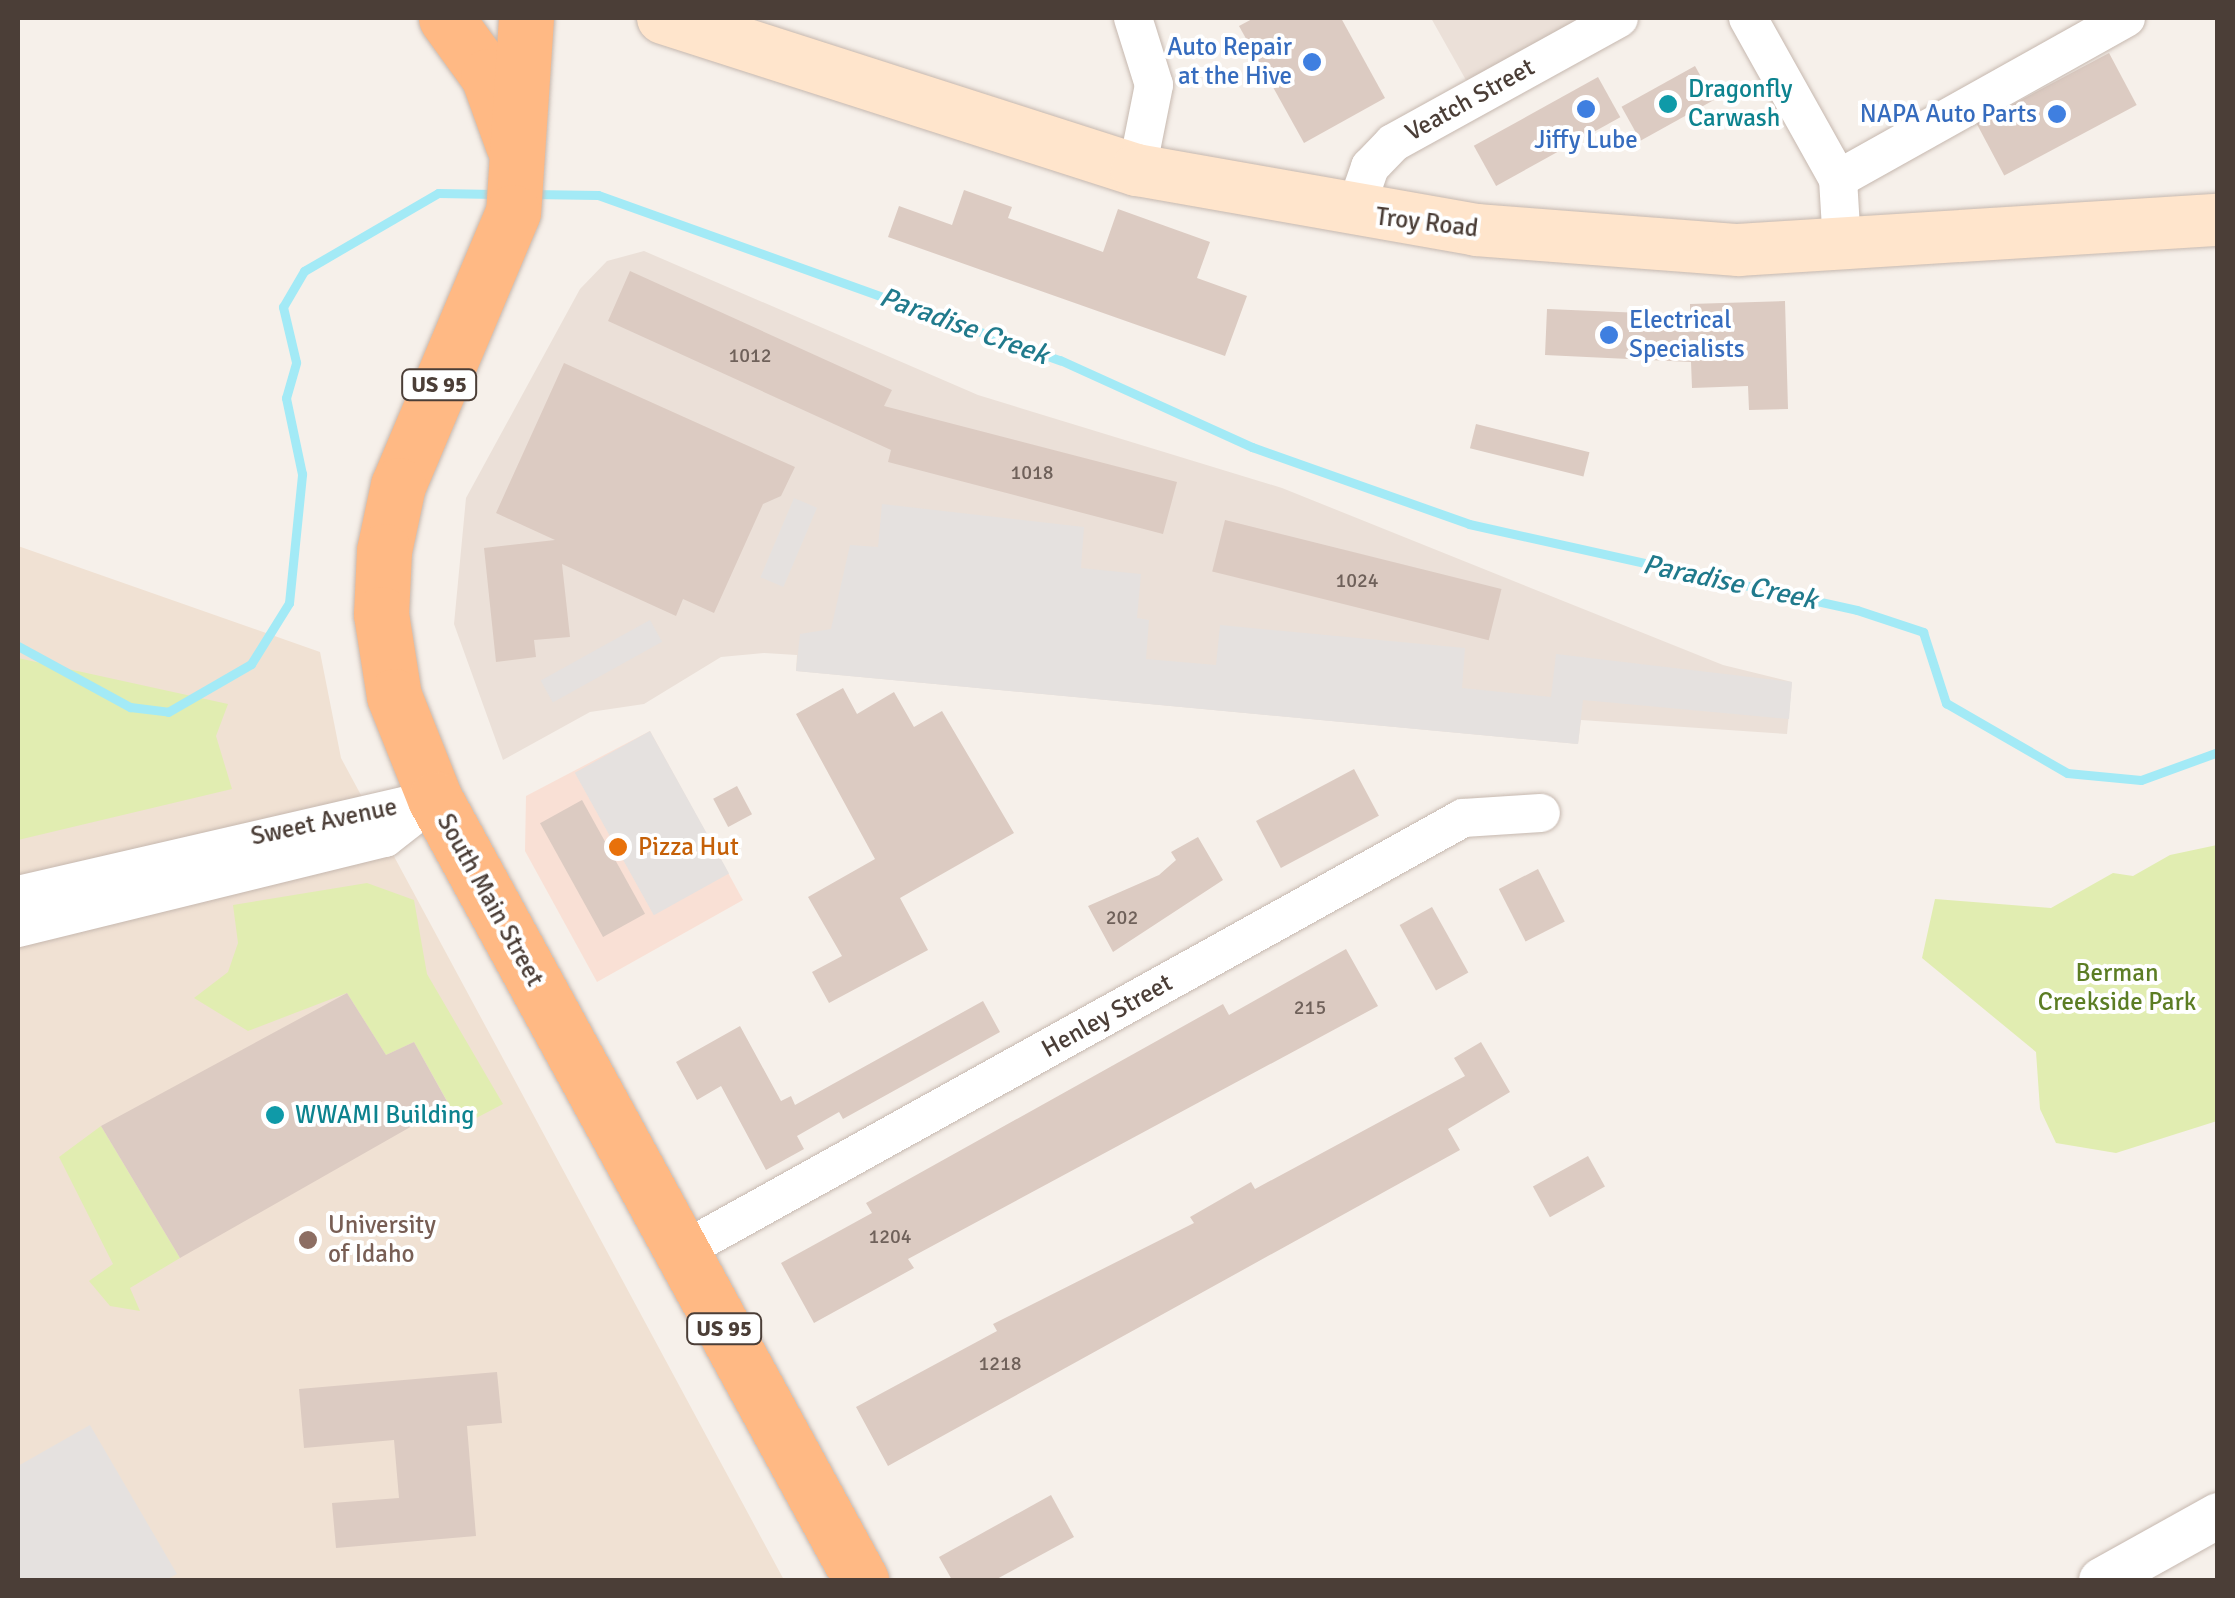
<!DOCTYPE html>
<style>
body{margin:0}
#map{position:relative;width:2235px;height:1598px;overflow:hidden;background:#f6f0ea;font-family:Signika,sans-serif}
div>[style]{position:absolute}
.residential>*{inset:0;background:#ebe0d8}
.commercial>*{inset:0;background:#f9e0d5}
.education>*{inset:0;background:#f0e1d3}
.green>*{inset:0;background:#e1edb1}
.parking>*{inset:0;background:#e5e1df;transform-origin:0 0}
.stream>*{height:9px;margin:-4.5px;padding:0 4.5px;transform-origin:4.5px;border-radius:4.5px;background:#a3eaf6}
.building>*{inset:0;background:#dccbc2;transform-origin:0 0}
.roads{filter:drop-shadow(0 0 2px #c6b8af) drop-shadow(0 0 2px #c6b8af)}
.minor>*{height:38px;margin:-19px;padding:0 19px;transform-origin:19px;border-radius:19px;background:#fff}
.tertiary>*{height:45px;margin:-22.5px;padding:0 22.5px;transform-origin:22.5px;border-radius:22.5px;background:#fff}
.secondary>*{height:52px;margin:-26px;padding:0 26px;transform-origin:26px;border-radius:26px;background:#ffe5cc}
.trunk>*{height:55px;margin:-27.5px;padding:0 27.5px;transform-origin:27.5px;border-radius:27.5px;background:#ffb984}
.dots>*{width:28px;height:28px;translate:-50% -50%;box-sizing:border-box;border:5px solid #fff;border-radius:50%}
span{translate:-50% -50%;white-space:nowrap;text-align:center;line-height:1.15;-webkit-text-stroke:8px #fff;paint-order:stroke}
.number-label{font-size:20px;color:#6f615a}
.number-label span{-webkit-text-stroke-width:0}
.shield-label span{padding:2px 8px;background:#fff;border:2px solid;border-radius:8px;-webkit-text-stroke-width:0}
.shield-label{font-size:22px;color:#4b3e37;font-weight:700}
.shop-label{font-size:25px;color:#366cbe}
.right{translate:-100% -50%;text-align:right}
.left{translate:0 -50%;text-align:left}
.culture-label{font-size:25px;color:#0d838f}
.street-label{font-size:25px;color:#4b3e37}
.food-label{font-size:25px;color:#c56008}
.park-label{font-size:25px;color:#5c7d24}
.education-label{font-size:25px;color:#785e54}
.water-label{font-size:28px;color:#207a8c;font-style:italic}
.frame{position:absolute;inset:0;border:20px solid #4b3e37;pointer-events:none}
</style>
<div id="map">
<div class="residential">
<i style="clip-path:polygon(1431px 18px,1601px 18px,1471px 89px)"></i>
<i style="clip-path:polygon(644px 251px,978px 395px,1282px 488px,1723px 665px,1792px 682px,1787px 734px,1581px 720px,1578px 744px,796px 671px,797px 655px,764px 653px,721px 657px,644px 704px,590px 712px,503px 760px,454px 624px,466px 498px,580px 289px,607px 261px)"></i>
</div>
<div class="commercial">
<i style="clip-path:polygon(650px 731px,743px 900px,597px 982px,525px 851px,526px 796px)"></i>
</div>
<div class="education">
<i style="clip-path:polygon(18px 546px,320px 652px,341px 758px,784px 1580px,18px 1580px)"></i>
</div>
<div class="green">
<i style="clip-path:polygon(18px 658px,228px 704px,216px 736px,232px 789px,18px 840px)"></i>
<i style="clip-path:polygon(2217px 845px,2217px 1121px,2116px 1153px,2056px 1143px,2040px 1109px,2036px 1052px,1922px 958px,1935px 899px,2051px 908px,2113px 873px,2133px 876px,2170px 855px)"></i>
<i style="clip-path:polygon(367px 883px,414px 900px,427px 974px,503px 1104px,461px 1126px,414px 1042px,386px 1055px,347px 993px,248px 1031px,194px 998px,228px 972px,238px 943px,233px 905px)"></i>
<i style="clip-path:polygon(101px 1126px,180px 1258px,130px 1288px,140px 1311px,110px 1306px,89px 1281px,113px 1264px,59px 1157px)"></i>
</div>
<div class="parking">
<i style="left:794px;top:498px;width:25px;height:86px;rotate:23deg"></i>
<i style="clip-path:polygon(882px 504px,1084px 527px,1081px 568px,1141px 574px,1137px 618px,1149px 620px,1146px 659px,1216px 665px,1220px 625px,1465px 648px,1462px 688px,1551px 697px,1556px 654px,1792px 682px,1789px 719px,1583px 700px,1578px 744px,796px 671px,800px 634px,831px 629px,850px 545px,878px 547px)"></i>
<i style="left:650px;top:620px;width:25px;height:125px;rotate:61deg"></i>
<i style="left:650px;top:731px;width:163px;height:86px;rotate:61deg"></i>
<i style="clip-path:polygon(90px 1425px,177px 1574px,166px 1580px,18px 1580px,18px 1466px)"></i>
</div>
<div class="stream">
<i style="left:531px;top:194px;width:67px;rotate:0.9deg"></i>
<i style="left:598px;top:195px;width:491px;rotate:19.7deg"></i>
<i style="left:1060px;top:360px;width:211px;rotate:24.4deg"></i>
<i style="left:1252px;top:447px;width:230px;rotate:19.5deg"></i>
<i style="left:1469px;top:524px;width:397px;rotate:12.5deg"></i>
<i style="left:1857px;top:610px;width:70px;rotate:18.4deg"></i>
<i style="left:1923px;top:632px;width:75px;rotate:72.1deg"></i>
<i style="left:1946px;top:703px;width:140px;rotate:30deg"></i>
<i style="left:2067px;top:773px;width:74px;rotate:5.4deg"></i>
<i style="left:2141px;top:780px;width:82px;rotate:-20deg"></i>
<i style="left:18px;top:646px;width:128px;rotate:28.6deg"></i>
<i style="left:130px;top:707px;width:38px;rotate:7deg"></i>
<i style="left:168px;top:712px;width:96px;rotate:-30deg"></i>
<i style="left:251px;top:664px;width:72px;rotate:-58.1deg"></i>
<i style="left:289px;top:603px;width:130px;rotate:-84.2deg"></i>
<i style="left:302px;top:474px;width:78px;rotate:-101.9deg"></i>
<i style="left:286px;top:398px;width:37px;rotate:-74deg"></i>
<i style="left:296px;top:362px;width:57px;rotate:-103.3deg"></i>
<i style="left:283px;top:307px;width:42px;rotate:-59.7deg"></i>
<i style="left:304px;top:271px;width:155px;rotate:-30.2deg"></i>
<i style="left:438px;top:193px;width:57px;rotate:1deg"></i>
</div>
<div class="building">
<i style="clip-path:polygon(1254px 18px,1341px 18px,1385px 98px,1304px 143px,1239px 26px)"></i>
<i style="left:2109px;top:53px;width:59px;height:150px;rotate:62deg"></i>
<i style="left:1695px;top:66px;width:39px;height:84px;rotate:61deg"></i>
<i style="left:1598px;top:77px;width:46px;height:142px;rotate:61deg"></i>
<i style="clip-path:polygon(964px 190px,1012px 207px,1008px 218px,1103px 252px,1118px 209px,1210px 242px,1197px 278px,1247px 296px,1225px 356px,888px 237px,899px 206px,952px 225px)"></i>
<i style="clip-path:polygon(630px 271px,892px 390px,884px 406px,1177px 482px,1163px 534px,888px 462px,891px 450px,608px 321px)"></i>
<i style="clip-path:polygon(1785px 301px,1788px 409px,1749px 410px,1748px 386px,1692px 388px,1691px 362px,1545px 355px,1547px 309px,1690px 315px,1690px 304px)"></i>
<i style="clip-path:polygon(564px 363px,795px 467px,781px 496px,763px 504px,714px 613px,683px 599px,676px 616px,562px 564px,570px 637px,534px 640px,536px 657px,496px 662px,484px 548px,555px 540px,496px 513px)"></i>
<i style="left:1476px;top:424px;width:117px;height:25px;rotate:14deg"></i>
<i style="left:1225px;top:520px;width:285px;height:53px;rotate:14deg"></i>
<i style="clip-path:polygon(843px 688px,857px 714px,894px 692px,914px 727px,942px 711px,1014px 833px,900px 898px,928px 950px,829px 1003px,812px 972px,842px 956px,808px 897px,875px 859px,796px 714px)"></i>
<i style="left:1354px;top:769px;width:53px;height:111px;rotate:62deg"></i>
<i style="left:737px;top:786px;width:32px;height:27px;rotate:62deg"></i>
<i style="left:582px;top:800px;width:130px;height:48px;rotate:61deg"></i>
<i style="clip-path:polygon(1198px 837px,1223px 880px,1113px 952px,1088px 906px,1159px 875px,1176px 860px,1171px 852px)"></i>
<i style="left:1538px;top:869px;width:59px;height:44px;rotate:63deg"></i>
<i style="left:1432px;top:907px;width:75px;height:37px;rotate:61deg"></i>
<i style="clip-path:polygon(1346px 949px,1378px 1006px,908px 1259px,914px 1268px,814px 1323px,781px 1263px,872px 1213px,866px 1203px,1223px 1004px,1229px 1015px)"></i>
<i style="clip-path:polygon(347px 993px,386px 1055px,414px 1042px,449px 1105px,180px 1258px,101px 1126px)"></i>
<i style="clip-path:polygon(983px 1001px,1000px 1032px,843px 1119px,839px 1112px,797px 1136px,804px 1149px,766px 1170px,721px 1086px,697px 1100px,676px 1062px,740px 1026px,781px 1101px,791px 1096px,795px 1105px)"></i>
<i style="clip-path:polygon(1481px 1042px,1510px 1092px,1448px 1129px,1460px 1150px,888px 1466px,856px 1407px,997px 1331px,993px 1324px,1194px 1223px,1190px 1217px,1251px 1182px,1255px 1189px,1465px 1076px,1454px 1058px)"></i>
<i style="left:1588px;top:1156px;width:35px;height:63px;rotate:61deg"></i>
<i style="clip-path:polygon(497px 1372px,502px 1423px,467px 1426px,476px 1536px,336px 1548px,332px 1503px,399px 1498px,394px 1440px,304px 1448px,299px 1389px)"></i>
<i style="clip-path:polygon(1051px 1495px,1074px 1537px,995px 1580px,952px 1580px,939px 1557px)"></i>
</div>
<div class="roads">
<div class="minor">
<i style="left:1133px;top:18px;width:70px;rotate:72.6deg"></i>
<i style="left:1154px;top:85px;width:87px;rotate:101.3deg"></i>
<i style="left:1748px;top:18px;width:184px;rotate:60.8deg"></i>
<i style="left:1838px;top:179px;width:66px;rotate:86.5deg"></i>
<i style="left:1838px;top:179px;width:330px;rotate:-29.2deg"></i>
<i style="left:1354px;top:213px;width:49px;rotate:-70.8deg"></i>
<i style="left:1370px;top:167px;width:33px;rotate:-46deg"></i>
<i style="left:1393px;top:143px;width:258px;rotate:-28.9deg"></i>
<i style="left:18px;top:895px;width:422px;rotate:-13deg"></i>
<i style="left:18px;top:928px;width:378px;rotate:-13.8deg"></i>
<i style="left:385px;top:838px;width:63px;rotate:-38deg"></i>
<i style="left:682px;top:1251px;width:893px;rotate:-29deg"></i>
<i style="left:1463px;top:818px;width:78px;rotate:-3.7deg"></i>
</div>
<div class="tertiary">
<i style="left:2101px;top:1580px;width:134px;rotate:-29.1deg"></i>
</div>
<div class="secondary">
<i style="left:663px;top:18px;width:498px;rotate:17.8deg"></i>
<i style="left:1137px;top:170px;width:344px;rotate:10deg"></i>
<i style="left:1476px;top:230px;width:263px;rotate:4.4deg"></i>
<i style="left:1738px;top:250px;width:481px;rotate:-3.6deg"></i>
</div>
<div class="trunk">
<i style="left:446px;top:18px;width:72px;rotate:54.1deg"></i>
<i style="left:488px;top:76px;width:73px;rotate:70.1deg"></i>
<i style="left:526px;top:18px;width:194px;rotate:93.8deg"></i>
<i style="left:513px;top:212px;width:296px;rotate:112.8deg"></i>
<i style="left:398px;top:485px;width:67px;rotate:102deg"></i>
<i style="left:384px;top:551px;width:63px;rotate:92.7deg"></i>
<i style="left:381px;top:614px;width:83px;rotate:81deg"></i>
<i style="left:394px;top:696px;width:111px;rotate:68.3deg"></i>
<i style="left:435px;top:799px;width:890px;rotate:61.39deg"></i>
</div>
</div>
<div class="dots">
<i style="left:1312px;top:62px;background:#3f7fe0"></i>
<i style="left:1668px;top:104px;background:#0f9aa8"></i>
<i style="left:1586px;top:109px;background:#3f7fe0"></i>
<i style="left:2057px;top:114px;background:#3f7fe0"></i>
<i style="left:1609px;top:335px;background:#3f7fe0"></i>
<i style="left:618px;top:847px;background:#e8710a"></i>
<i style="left:275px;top:1115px;background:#0f9aa8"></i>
<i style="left:308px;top:1240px;background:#8d6e63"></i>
</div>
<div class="number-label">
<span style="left:750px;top:355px">1012</span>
<span style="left:1032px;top:472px">1018</span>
<span style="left:1357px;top:580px">1024</span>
<span style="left:1122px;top:917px">202</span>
<span style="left:1310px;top:1007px">215</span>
<span style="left:890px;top:1236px">1204</span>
<span style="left:1000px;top:1363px">1218</span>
</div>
<div class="shield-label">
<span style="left:439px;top:385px">US 95</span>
<span style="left:724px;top:1329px">US 95</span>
</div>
<div class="shop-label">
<span class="right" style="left:1292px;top:62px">Auto Repair<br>at the Hive</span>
<span class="right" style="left:2037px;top:114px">NAPA Auto Parts</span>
<span style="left:1586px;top:140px">Jiffy Lube</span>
<span class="left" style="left:1629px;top:335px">Electrical<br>Specialists</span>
</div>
<div class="culture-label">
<span class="left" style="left:1688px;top:104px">Dragonfly<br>Carwash</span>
<span class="left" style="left:295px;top:1115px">WWAMI Building</span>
</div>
<div class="street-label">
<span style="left:1470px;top:100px;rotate:-29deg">Veatch Street</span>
<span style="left:1427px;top:223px;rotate:7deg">Troy Road</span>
<span style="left:324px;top:822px;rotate:-12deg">Sweet Avenue</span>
<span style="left:490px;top:900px;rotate:61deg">South Main Street</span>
<span style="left:1107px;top:1016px;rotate:-29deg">Henley Street</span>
</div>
<div class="food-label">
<span class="left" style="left:638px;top:847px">Pizza Hut</span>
</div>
<div class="park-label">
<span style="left:2117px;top:988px">Berman<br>Creekside Park</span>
</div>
<div class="education-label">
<span class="left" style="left:328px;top:1240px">University<br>of Idaho</span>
</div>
<div class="water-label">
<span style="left:964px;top:326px;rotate:20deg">Paradise Creek</span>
<span style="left:1730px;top:582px;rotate:12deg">Paradise Creek</span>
</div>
<div class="frame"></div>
</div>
